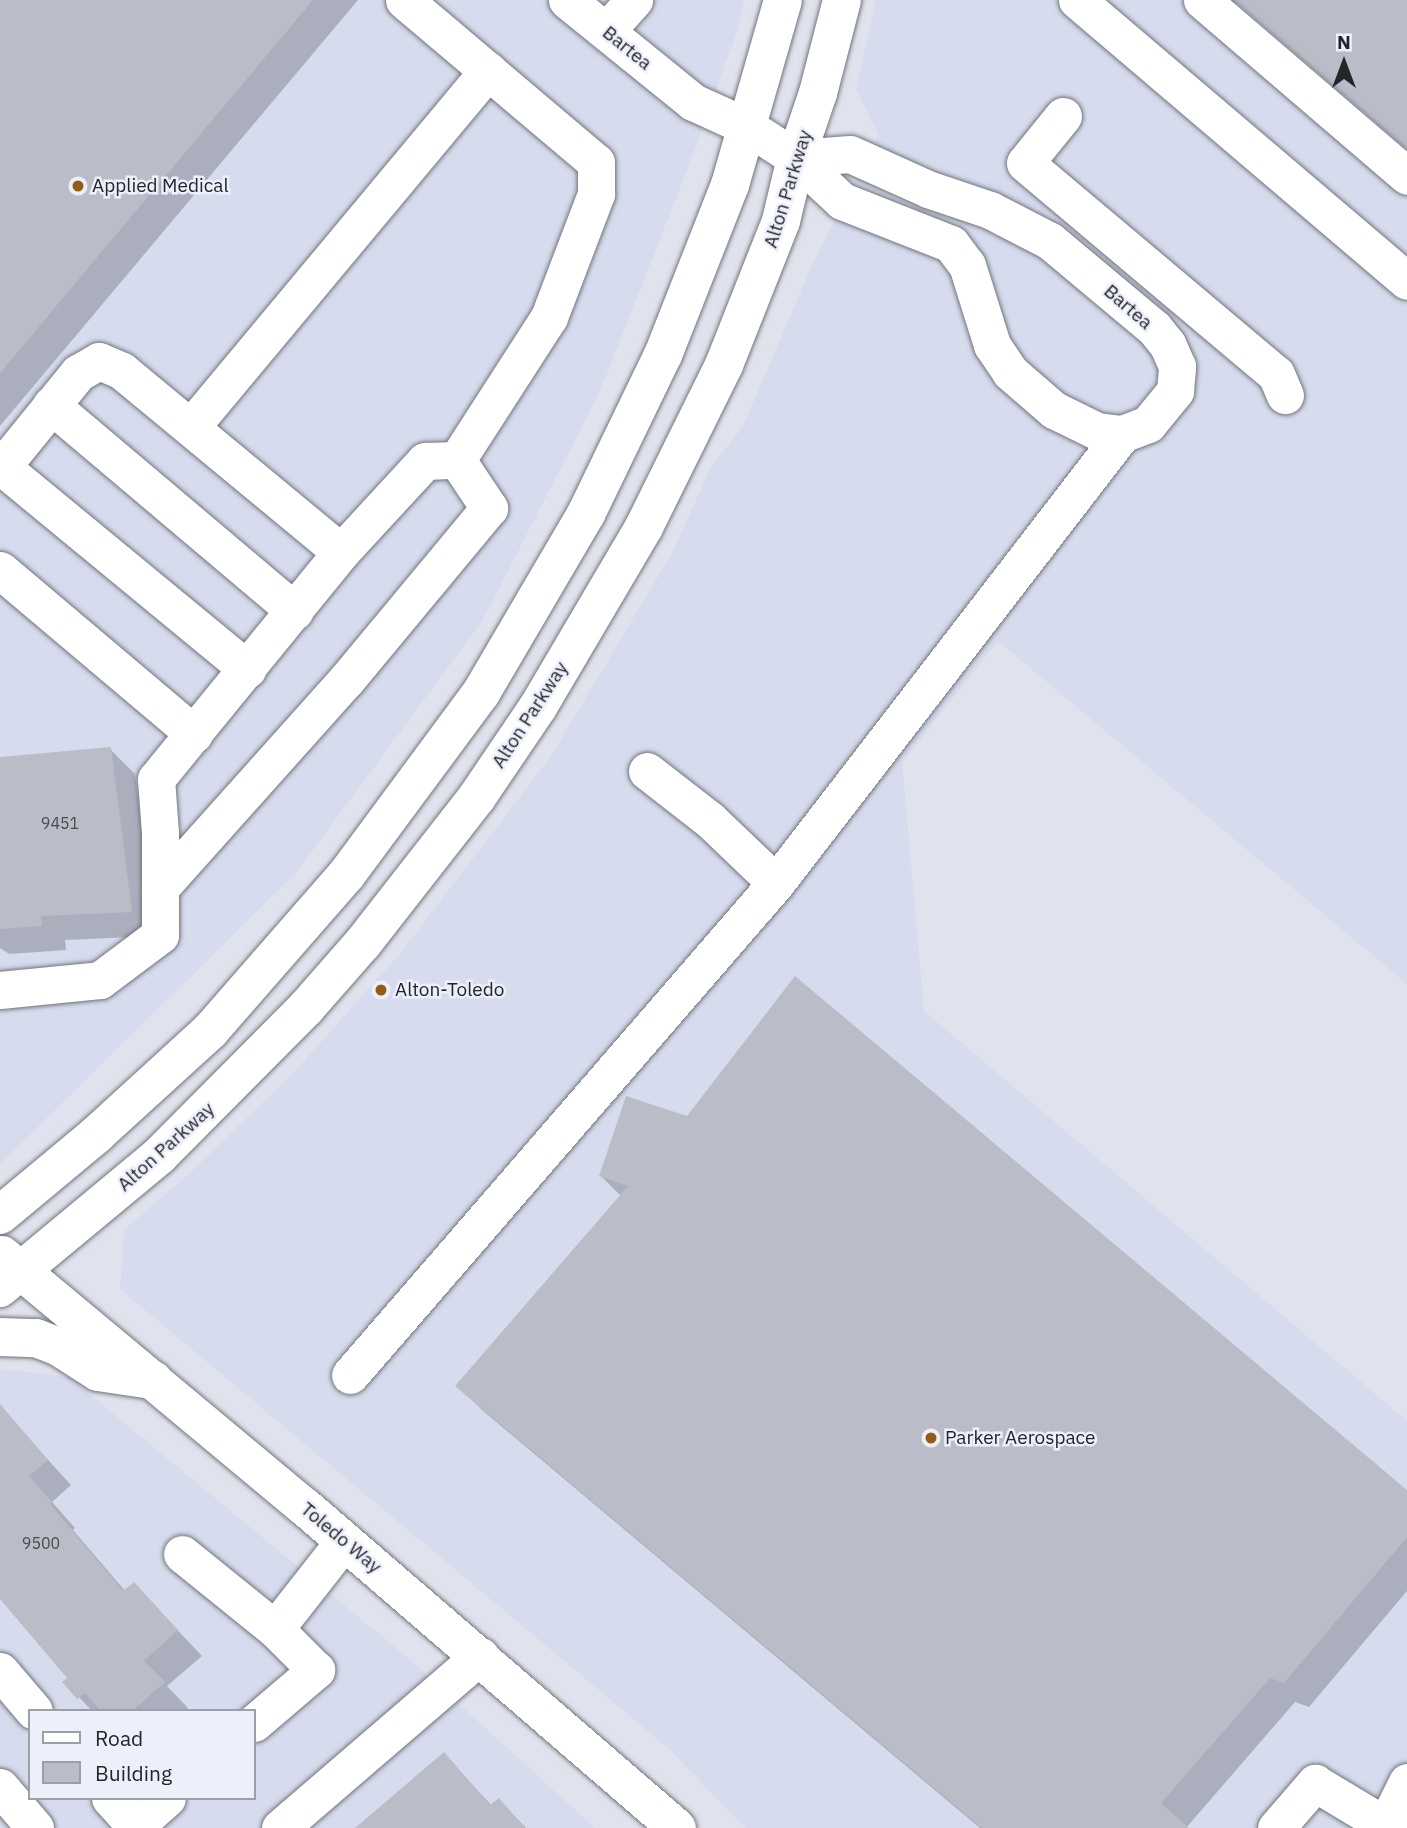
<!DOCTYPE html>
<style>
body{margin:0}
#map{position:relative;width:1407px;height:1828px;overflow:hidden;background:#e0e3ed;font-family:"IBM Plex Sans",sans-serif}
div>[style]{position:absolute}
.built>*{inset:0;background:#d6dbed}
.shadow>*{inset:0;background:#0003}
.building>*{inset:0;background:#babdc7}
.roads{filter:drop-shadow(0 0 2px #72757e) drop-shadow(0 0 2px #72757e)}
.minor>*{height:37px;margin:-18.5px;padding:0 18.5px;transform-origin:18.5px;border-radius:18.5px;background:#fff}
.major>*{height:38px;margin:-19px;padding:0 19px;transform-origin:19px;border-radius:19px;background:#fff}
.dots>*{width:19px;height:19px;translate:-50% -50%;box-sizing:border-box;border:4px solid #edf0fb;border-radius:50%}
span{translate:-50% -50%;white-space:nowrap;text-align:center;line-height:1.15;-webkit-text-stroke:5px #edf0fb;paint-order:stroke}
.number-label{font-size:16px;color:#4a4b50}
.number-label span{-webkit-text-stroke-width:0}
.street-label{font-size:19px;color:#242529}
.poi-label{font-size:19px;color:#242529}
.left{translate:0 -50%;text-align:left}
.legend{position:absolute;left:28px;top:1709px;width:228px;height:91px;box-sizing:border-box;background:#edf0fb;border:2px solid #9d9fa7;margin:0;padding:9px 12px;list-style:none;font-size:21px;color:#242529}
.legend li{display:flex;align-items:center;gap:14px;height:35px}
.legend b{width:35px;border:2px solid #9d9fa7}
.north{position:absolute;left:1309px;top:28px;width:70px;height:70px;-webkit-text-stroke:5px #edf0fb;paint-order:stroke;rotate:0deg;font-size:19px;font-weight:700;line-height:28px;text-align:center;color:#242529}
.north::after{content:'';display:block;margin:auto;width:24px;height:32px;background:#242529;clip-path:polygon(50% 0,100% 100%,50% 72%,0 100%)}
</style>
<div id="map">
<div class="built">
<i style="clip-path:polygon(0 0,744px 0,738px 29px,688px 168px,600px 391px,483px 620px,295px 874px,0 1164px)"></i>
<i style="clip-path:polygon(876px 0,1407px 0,1407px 984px,998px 641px,902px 762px,924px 1011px,1407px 1421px,1407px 1828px,746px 1828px,667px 1747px,120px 1289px,124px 1230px,190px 1173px,295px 1071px,399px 955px,549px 759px,672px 553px,711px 467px,743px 426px,813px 263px,879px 135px,856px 90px)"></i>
<i style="clip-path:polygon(evenodd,0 1369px,69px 1377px,415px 1664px,595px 1828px,0 1828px,0 1369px,30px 1711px,254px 1711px,254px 1798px,30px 1798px,30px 1711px)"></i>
</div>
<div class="shadow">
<i style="clip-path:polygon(0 0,358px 0,0 426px)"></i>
<i style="clip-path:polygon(1230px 0,1407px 0,1407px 149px,1238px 4px)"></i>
<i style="clip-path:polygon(110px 749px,135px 774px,155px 936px,65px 940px,66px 950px,9px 954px,0 948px,0 758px)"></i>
<i style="clip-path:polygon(627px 1098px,1407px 1493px,1407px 1591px,1309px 1707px,1295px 1702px,1186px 1828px,980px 1828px,482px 1410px,458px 1386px,621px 1196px,601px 1176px)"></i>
<i style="clip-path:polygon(8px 1416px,71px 1485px,52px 1502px,75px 1528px,73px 1530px,125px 1591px,134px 1584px,202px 1656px,167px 1686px,188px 1708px,185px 1711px,92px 1711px,65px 1682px,69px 1678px,0 1596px,0 1423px)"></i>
<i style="clip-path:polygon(444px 1754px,492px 1806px,499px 1800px,526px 1828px,358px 1828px)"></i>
</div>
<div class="building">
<i style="clip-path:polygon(0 0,313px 0,0 373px)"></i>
<i style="clip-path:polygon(1234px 0,1407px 0,1407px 148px)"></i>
<i style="clip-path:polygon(111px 747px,132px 912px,41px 916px,42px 926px,0 929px,0 757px)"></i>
<i style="clip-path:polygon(795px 976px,1407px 1490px,1407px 1537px,1284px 1683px,1270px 1678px,1161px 1803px,1189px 1828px,982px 1828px,455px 1386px,628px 1186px,599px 1176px,626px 1096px,687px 1116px)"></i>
<i style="clip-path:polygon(0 1404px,48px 1460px,29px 1476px,52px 1502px,50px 1504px,123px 1591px,134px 1582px,178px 1630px,144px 1661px,165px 1682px,132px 1711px,101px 1711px,85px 1693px,77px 1699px,62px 1682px,67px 1678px,0 1599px)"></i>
<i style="clip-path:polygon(444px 1752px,490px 1805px,499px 1798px,525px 1828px,355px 1828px)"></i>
</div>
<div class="roads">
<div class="minor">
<i style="left:404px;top:0;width:251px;rotate:40.2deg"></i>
<i style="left:596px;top:162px;width:32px;rotate:90deg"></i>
<i style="left:596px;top:194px;width:132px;rotate:110.9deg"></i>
<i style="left:549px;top:317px;width:170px;rotate:122.8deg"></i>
<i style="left:567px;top:0;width:162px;rotate:39deg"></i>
<i style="left:693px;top:102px;width:60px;rotate:24.4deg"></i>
<i style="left:748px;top:127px;width:57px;rotate:32.9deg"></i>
<i style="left:796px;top:158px;width:63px;rotate:43.1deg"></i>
<i style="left:842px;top:201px;width:117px;rotate:21.5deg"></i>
<i style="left:951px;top:244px;width:26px;rotate:53deg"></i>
<i style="left:967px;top:265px;width:84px;rotate:72.6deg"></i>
<i style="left:992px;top:345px;width:32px;rotate:56deg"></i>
<i style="left:1010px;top:372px;width:58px;rotate:40.8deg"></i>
<i style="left:1054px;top:410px;width:48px;rotate:26deg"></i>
<i style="left:1097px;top:431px;width:25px;rotate:7deg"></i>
<i style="left:1122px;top:434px;width:28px;rotate:-21deg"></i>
<i style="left:1148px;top:424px;width:43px;rotate:-50.7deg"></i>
<i style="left:1175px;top:391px;width:25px;rotate:-85deg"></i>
<i style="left:1177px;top:366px;width:24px;rotate:-114deg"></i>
<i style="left:1167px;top:344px;width:21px;rotate:-129deg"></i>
<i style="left:1154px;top:328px;width:136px;rotate:-140.1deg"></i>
<i style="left:1050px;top:241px;width:68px;rotate:-152.7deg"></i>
<i style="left:990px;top:210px;width:65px;rotate:-161.3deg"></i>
<i style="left:928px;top:189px;width:85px;rotate:-155.8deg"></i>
<i style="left:850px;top:154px;width:54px;rotate:175.8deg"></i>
<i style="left:1077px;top:0;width:433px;rotate:40.4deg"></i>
<i style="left:1202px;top:0;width:270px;rotate:40.6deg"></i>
<i style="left:606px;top:31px;width:42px;rotate:-47.9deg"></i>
<i style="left:1063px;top:116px;width:60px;rotate:129deg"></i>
<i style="left:1025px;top:163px;width:328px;rotate:40.1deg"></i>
<i style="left:1276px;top:374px;width:23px;rotate:67deg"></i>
<i style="left:51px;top:405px;width:319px;rotate:40.2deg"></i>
<i style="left:191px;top:427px;width:464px;rotate:-50.2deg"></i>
<i style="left:2px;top:467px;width:318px;rotate:39.5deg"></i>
<i style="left:0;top:469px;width:124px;rotate:-50.9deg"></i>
<i style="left:78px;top:373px;width:24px;rotate:-30deg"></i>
<i style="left:99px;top:361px;width:25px;rotate:23deg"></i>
<i style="left:122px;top:371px;width:284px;rotate:39.6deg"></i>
<i style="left:0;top:570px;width:254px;rotate:40.2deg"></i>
<i style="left:647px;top:771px;width:80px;rotate:37.9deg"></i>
<i style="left:710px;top:820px;width:91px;rotate:43.7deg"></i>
<i style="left:0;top:990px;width:100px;rotate:-5.7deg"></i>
<i style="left:100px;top:980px;width:75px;rotate:-36.9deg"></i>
<i style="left:160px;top:935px;width:102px;rotate:-90deg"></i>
<i style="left:160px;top:833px;width:54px;rotate:-94.2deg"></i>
<i style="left:156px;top:779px;width:293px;rotate:-50.8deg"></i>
<i style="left:341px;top:552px;width:124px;rotate:-47.3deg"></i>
<i style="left:425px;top:461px;width:32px;rotate:-2deg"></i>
<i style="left:457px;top:460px;width:58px;rotate:56.3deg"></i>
<i style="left:489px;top:508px;width:224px;rotate:129.7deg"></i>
<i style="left:346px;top:680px;width:279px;rotate:131.8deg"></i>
<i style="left:350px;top:1375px;width:651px;rotate:-49.11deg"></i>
<i style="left:776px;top:883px;width:567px;rotate:-52.38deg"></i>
<i style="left:182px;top:1554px;width:119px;rotate:38.9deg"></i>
<i style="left:0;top:1671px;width:52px;rotate:49.6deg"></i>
<i style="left:254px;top:1723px;width:82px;rotate:-40.5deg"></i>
<i style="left:316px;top:1670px;width:58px;rotate:-135deg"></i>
<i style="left:275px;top:1629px;width:112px;rotate:-51.9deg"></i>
<i style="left:0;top:1787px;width:54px;rotate:49.5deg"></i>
<i style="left:110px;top:1798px;width:38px;rotate:48deg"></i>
<i style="left:1386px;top:1824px;width:47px;rotate:-63.4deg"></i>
<i style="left:133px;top:1828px;width:45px;rotate:-41.4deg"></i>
<i style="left:280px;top:1828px;width:264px;rotate:-40.7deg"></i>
<i style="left:1276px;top:1828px;width:60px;rotate:-49.1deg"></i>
<i style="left:1315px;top:1783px;width:87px;rotate:31deg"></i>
</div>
<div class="major">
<i style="left:0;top:1215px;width:125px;rotate:-39.8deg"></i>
<i style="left:96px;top:1135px;width:154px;rotate:-42.4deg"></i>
<i style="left:210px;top:1031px;width:208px;rotate:-48.9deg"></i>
<i style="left:347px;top:874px;width:225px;rotate:-53.5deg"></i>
<i style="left:481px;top:693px;width:208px;rotate:-59.6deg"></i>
<i style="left:586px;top:514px;width:177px;rotate:-64.2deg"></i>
<i style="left:663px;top:355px;width:183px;rotate:-68.5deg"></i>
<i style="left:730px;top:185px;width:192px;rotate:-74deg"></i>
<i style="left:2px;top:1255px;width:396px;rotate:39.8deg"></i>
<i style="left:306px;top:1508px;width:490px;rotate:40.8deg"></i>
<i style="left:0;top:1288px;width:208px;rotate:-39.7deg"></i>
<i style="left:160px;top:1155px;width:207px;rotate:-45.2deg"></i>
<i style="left:306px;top:1008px;width:86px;rotate:-48.8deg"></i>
<i style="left:363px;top:943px;width:185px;rotate:-52deg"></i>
<i style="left:477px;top:797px;width:109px;rotate:-55.9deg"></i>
<i style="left:538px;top:707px;width:209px;rotate:-59.5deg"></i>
<i style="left:644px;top:527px;width:181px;rotate:-63.7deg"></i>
<i style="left:724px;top:365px;width:155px;rotate:-68.4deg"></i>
<i style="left:781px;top:221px;width:65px;rotate:-76.6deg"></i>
<i style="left:796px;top:158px;width:69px;rotate:-71.3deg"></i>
<i style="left:818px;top:93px;width:96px;rotate:-75.5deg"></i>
<i style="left:0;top:1337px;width:36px;rotate:2deg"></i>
<i style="left:36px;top:1338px;width:25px;rotate:21deg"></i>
<i style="left:59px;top:1347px;width:46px;rotate:32.7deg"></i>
<i style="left:98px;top:1372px;width:56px;rotate:8.3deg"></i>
</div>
</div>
<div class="dots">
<i style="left:78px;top:186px;background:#955b18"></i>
<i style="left:381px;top:990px;background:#955b18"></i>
<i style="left:931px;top:1438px;background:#955b18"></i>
</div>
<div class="number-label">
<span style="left:60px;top:823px">9451</span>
<span style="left:41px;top:1543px">9500</span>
</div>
<div class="street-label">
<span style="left:627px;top:48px;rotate:39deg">Bartea</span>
<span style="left:788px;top:189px;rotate:-73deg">Alton Parkway</span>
<span style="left:1128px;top:307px;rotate:41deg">Bartea</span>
<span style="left:530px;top:715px;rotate:-57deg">Alton Parkway</span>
<span style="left:166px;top:1147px;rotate:-42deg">Alton Parkway</span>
<span style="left:341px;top:1538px;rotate:40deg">Toledo Way</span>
</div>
<div class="poi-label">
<span class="left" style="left:92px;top:186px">Applied Medical</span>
<span class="left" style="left:395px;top:990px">Alton-Toledo</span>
<span class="left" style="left:945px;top:1438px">Parker Aerospace</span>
</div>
<ul class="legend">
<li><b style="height:9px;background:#fff"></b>Road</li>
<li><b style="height:19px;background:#babdc7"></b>Building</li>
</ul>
<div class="north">N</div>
</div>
